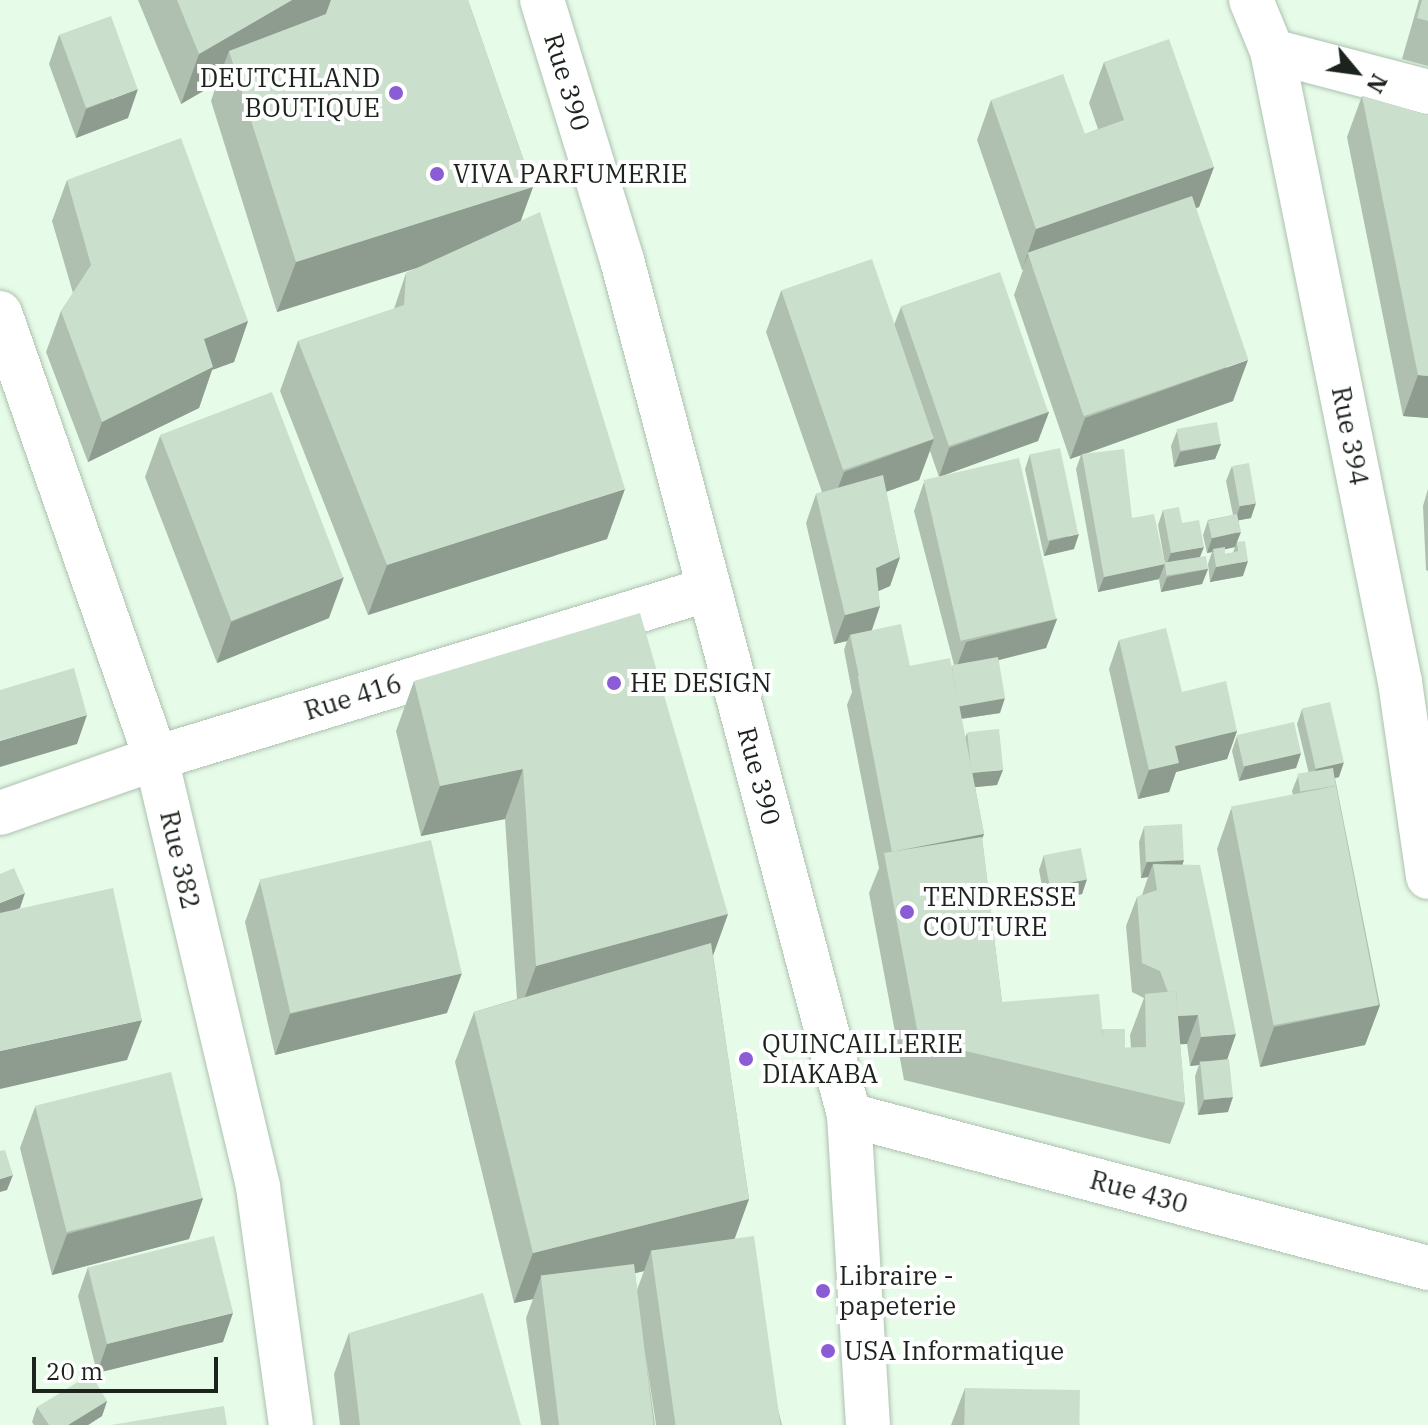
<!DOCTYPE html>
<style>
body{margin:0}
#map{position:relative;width:1428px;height:1425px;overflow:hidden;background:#e6fbe8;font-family:"IBM Plex Serif",serif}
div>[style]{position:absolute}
.roads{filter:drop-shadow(0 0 2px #adc1af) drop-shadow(0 0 2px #adc1af)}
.minor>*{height:44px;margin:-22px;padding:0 22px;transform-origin:22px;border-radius:22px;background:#fff}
.wall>*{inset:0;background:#afc0b0}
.shaded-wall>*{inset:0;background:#8e9c90}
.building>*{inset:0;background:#cbdfcd;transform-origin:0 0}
.dots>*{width:22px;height:22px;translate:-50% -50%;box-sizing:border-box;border:4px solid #fff;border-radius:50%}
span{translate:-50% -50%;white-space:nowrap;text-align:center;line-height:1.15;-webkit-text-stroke:8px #fff;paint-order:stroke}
.poi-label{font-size:26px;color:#1b231c}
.right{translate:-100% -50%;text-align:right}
.left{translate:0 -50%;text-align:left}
.street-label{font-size:26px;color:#1b231c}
.north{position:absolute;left:1316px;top:32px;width:80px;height:80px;-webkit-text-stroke:6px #fff;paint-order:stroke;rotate:119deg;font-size:22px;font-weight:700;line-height:32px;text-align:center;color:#1b231c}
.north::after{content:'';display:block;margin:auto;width:28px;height:36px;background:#1b231c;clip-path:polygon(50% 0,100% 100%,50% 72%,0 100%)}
.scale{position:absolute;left:32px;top:1357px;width:186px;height:36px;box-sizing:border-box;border:4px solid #1b231c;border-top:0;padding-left:10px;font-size:24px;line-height:28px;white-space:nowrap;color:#1b231c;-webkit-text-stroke:6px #fff;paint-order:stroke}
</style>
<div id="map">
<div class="roads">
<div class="minor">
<i style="left:542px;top:0;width:272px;rotate:72.9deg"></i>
<i style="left:622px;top:260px;width:885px;rotate:75.13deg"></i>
<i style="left:849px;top:1115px;width:311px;rotate:86.5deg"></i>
<i style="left:1251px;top:0;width:55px;rotate:67.6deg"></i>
<i style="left:1272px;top:51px;width:644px;rotate:78.53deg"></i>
<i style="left:1400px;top:682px;width:197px;rotate:81.8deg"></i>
<i style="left:1272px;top:51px;width:161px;rotate:14.7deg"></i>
<i style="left:0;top:313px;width:472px;rotate:70.7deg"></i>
<i style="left:156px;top:758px;width:441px;rotate:76.6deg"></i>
<i style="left:258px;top:1187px;width:240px;rotate:82.1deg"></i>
<i style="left:0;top:813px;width:165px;rotate:-19.4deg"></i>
<i style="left:156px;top:758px;width:578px;rotate:-16.99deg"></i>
<i style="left:849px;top:1115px;width:599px;rotate:14.8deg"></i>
</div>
</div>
<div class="wall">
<i style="clip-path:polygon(138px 0,468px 0,533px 187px,520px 221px,607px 539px,368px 615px,280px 391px,298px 341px,394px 309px,406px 273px,420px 267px,277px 312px,211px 101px,217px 83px,181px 104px)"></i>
<i style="clip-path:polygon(1419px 0,1428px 0,1428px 66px,1402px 59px)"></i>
<i style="clip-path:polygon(59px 35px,128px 118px,76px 138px,49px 64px)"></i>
<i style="clip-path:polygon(1104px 62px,1214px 167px,1199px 207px,1196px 208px,1233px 401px,1085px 454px,1165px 564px,1159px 579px,1098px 592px,1076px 469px,1081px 455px,1070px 459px,1014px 295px,1023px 270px,1022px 270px,977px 140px,991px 100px,1085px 134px,1098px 129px,1089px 103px)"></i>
<i style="clip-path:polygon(1362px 96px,1428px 115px,1428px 418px,1403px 416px,1347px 137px)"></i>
<i style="clip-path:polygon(67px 180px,248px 321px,234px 362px,212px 370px,199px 408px,88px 462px,46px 352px,61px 311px,73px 293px,52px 221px)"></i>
<i style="clip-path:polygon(781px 291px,894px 325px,901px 307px,1049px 412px,1038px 441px,939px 477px,930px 451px,919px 480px,886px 492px,900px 557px,890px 586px,878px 591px,880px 606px,872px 630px,910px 666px,951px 667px,954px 665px,914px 511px,924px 482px,1057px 619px,1046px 648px,999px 660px,1000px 713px,961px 719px,965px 738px,967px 733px,997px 785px,975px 787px,984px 834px,982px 838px,1002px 1002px,1103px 1030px,1125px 1048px,1131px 1048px,1130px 1035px,1144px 998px,1132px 992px,1126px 926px,1137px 897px,1142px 895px,1148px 877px,1141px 878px,1139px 842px,1144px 827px,1183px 865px,1227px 1059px,1228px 1112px,1198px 1115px,1195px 1076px,1199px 1065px,1190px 1066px,1187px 1044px,1180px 1044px,1185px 1103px,1170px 1144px,904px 1080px,869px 893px,879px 868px,847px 705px,852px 692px,844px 650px,847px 641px,834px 644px,806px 523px,816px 494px,822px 492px,766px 332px)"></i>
<i style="clip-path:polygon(1177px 431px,1221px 444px,1215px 459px,1174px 467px,1171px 446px)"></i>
<i style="clip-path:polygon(160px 436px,329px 618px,217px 663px,145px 477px)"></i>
<i style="clip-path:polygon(1030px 454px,1074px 549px,1044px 556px,1025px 469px)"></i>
<i style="clip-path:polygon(evenodd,1232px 466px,1251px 518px,1239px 520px,1237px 542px,1243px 576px,1210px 582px,1208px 564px,1212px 552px,1207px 553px,1203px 535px,1208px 520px,1233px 515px,1226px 481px,1232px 466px,1235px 547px,1233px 553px,1225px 554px,1225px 549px,1235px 547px)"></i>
<i style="clip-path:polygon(1428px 489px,1428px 571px,1426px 570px,1423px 506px)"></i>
<i style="clip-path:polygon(1163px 510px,1182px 523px,1200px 557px,1208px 569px,1202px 584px,1161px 592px,1159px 579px,1165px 564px,1158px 525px)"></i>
<i style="clip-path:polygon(1119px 640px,1182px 692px,1237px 731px,1227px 759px,1176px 772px,1169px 792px,1138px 799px,1109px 669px)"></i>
<i style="clip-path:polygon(evenodd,414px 681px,728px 914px,713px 955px,749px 1199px,734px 1239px,782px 1425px,656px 1425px,645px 1351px,655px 1425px,541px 1425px,526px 1318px,533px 1299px,514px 1303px,455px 1062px,474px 1012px,517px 999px,505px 819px,421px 836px,396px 731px,414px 681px,644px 1271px,637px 1290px,635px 1273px,644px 1271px)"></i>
<i style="clip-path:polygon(1302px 709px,1339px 777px,1335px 778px,1380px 1005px,1365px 1045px,1260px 1067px,1217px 849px,1231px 809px,1293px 795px,1292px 791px,1298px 776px,1309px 774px,1297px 724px)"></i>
<i style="clip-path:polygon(1237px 736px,1301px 753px,1296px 768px,1239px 781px,1232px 751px)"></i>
<i style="clip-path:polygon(1044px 855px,1087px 879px,1082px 894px,1045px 902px,1039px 870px)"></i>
<i style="clip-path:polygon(260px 881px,447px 1013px,275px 1055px,245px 922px)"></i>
<i style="clip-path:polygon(35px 1107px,203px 1198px,189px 1239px,52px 1275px,20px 1148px)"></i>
<i style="clip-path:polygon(88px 1267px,223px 1342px,97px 1373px,78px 1296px)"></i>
<i style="clip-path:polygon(349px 1333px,521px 1425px,340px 1425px,334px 1374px)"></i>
<i style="clip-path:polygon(965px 1388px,1080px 1425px,951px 1425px)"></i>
<i style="clip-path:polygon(107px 1401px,102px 1416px,88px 1425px,34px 1425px,32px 1422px,37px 1407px)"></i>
</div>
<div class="shaded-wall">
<i style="clip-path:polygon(292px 0,331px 0,323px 22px,229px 51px,217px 83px,181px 104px,199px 54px)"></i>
<i style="clip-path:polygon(138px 89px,128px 118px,76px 138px,86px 109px)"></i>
<i style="clip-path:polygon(1214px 167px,1199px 207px,1032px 266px,1028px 255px,1022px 270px,1036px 229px)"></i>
<i style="clip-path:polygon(533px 187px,515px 237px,277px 312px,296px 262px)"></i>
<i style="clip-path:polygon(248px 321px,234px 362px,212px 370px,199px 408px,88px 462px,102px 422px,204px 339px)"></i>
<i style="clip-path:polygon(1248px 360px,1233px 401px,1070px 459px,1085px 418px)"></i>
<i style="clip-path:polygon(1418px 375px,1428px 376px,1428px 418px,1403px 416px)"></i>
<i style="clip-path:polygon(1049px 412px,1038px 441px,939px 477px,949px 448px)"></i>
<i style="clip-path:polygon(934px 439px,919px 480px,829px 512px,844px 472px)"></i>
<i style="clip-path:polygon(1221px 444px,1215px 459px,1174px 467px,1180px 452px)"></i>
<i style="clip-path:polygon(625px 489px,607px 539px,368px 615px,387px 565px)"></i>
<i style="clip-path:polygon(1256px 503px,1251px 518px,1235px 521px,1240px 506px)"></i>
<i style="clip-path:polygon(1241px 532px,1235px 547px,1213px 552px,1213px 549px,1212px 552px,1207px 553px,1212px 538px)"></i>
<i style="clip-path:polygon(1079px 534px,1074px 549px,1044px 556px,1050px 541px)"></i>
<i style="clip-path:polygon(1204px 547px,1198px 562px,1165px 568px,1171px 553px)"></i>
<i style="clip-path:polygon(900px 557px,890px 586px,865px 597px,876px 568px)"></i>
<i style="clip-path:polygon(1248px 561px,1243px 576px,1210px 582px,1216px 567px)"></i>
<i style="clip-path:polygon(1165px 564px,1159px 579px,1098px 592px,1104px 577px)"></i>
<i style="clip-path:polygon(1208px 569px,1202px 584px,1161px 592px,1167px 577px)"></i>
<i style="clip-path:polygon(344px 577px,329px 618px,217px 663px,231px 622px)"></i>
<i style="clip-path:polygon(880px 606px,870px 635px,850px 635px,847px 641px,834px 644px,845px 615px)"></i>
<i style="clip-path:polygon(1057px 619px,1046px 648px,955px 671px,966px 642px)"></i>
<i style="clip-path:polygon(1005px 698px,1000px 713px,953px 720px,959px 705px)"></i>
<i style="clip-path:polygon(87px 715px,77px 744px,0 767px,0 741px)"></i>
<i style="clip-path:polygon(1237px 731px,1227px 759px,1176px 772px,1169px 792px,1138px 799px,1149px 770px,1175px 746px)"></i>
<i style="clip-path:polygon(1301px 753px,1296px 768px,1239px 781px,1245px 766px)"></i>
<i style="clip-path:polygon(1344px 762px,1339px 777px,1311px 783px,1316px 768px)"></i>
<i style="clip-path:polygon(523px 769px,505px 819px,421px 836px,440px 786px)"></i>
<i style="clip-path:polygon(1003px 770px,997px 785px,966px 788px,972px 773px)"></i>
<i style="clip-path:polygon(984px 834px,973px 862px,892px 852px)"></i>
<i style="clip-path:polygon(1184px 860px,1179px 875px,1153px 864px,1148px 877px,1141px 878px,1147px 862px)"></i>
<i style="clip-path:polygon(1087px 879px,1082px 894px,1045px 902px,1050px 887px)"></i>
<i style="clip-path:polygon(25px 893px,20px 908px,0 916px,0 903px)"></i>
<i style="clip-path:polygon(728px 914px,710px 964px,518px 1016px,536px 966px)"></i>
<i style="clip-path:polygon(462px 973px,447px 1013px,275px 1055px,290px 1014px)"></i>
<i style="clip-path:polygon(1380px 1005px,1365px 1045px,1260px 1067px,1274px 1027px)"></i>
<i style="clip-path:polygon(1198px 1015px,1187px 1044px,1167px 1045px,1177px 1016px)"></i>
<i style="clip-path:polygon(142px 1020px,127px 1060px,0 1089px,0 1051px)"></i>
<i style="clip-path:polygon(1236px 1034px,1226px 1063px,1200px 1061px,1199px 1065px,1190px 1066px,1201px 1037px)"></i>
<i style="clip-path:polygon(1233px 1097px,1228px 1112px,1198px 1115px,1204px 1100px)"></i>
<i style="clip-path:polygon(13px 1175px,7px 1190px,0 1192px,0 1179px)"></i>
<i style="clip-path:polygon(203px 1198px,189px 1239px,52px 1275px,67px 1234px)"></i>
<i style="clip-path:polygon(749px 1199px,731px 1249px,651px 1251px,644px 1271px,544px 1296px,541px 1277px,533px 1299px,514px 1303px,533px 1253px)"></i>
<i style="clip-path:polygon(233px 1313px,223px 1342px,97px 1373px,107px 1344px)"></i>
<i style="clip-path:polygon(107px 1401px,102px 1416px,88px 1425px,68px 1425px)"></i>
</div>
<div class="building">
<i style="clip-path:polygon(177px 0,292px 0,199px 54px)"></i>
<i style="clip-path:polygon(331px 0,468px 0,533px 187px,296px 262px,229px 51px,326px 14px)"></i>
<i style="clip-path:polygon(1422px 0,1428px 0,1428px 21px,1417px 18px)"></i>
<i style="left:111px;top:16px;width:78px;height:55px;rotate:70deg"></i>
<i style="clip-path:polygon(1169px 39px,1214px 167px,1036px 229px,991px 100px,1063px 74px,1085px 134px,1124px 120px,1104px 62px)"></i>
<i style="clip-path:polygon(1362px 96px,1428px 115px,1428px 376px,1418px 375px)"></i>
<i style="clip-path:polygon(181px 138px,248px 321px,204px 339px,213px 367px,102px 422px,61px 311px,91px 265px,67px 180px)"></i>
<i style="left:1192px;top:196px;width:173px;height:174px;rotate:71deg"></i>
<i style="clip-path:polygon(540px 212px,625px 489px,387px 565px,298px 341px,404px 305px,406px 273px)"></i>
<i style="left:872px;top:259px;width:190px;height:96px;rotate:71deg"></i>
<i style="left:1000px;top:272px;width:148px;height:105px;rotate:71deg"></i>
<i style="left:272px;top:392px;width:199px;height:120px;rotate:69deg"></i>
<i style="left:1217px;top:422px;width:22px;height:41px;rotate:80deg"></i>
<i style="left:1060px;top:448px;width:88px;height:31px;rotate:78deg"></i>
<i style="clip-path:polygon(1124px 449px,1132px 518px,1154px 514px,1165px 564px,1104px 577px,1082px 454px)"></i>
<i style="left:1019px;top:458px;width:165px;height:98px;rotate:77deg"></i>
<i style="left:1249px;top:463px;width:41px;height:17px;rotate:80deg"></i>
<i style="clip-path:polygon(883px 475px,900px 557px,876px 568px,880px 606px,845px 615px,816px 494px)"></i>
<i style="clip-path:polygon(1179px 507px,1182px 523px,1199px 520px,1204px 547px,1171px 553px,1163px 510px)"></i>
<i style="left:1237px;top:514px;width:18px;height:30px;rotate:77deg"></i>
<i style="clip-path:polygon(1245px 541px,1248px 561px,1216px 567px,1213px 549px,1225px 547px,1225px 554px,1239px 551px,1237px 542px)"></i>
<i style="left:1206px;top:556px;width:13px;height:42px;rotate:81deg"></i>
<i style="clip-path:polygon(640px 613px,728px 914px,536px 966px,523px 769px,440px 786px,414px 681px)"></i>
<i style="left:901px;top:624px;width:43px;height:52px;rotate:78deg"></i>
<i style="clip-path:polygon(1166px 628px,1182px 692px,1226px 681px,1237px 731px,1175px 746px,1179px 763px,1149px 770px,1119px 640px)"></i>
<i style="left:998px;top:657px;width:42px;height:47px;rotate:80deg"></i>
<i style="left:950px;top:658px;width:179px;height:94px;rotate:79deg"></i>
<i style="clip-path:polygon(74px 668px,87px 715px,0 741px,0 690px)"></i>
<i style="left:1330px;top:702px;width:62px;height:29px;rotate:77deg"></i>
<i style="left:1294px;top:722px;width:32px;height:59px;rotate:77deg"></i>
<i style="left:999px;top:729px;width:41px;height:32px;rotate:84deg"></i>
<i style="left:1333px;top:768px;width:18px;height:36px;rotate:81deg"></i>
<i style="left:1336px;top:786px;width:223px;height:107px;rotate:79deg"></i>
<i style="left:1182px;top:824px;width:36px;height:38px;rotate:87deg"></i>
<i style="clip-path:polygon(982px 837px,1002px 1002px,1099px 994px,1104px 1048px,1146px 1047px,1145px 994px,1176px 991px,1185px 1103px,919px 1040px,884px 853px)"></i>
<i style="left:431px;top:840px;width:137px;height:176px;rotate:77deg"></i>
<i style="left:1081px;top:848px;width:32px;height:38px;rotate:79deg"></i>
<i style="clip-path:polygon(1153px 864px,1200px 865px,1236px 1034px,1201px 1037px,1198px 1015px,1178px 1016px,1176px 991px,1168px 992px,1160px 971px,1142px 963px,1137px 897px,1157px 890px)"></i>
<i style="clip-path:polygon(14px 868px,25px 893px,0 903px,0 874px)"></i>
<i style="clip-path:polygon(113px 888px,142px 1020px,0 1051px,0 913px)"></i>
<i style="clip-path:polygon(711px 943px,749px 1199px,533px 1253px,474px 1012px)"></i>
<i style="left:1125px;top:1029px;width:19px;height:22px;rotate:90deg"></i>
<i style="left:1229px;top:1059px;width:38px;height:29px;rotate:84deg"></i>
<i style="left:171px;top:1072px;width:130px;height:140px;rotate:76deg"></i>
<i style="clip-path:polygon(5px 1150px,13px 1175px,0 1179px,0 1151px)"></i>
<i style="left:214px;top:1236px;width:79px;height:130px;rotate:76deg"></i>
<i style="left:754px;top:1236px;width:191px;height:104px;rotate:82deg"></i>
<i style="left:634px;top:1264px;width:162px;height:94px;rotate:83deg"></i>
<i style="clip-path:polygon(483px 1293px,521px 1425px,360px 1425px,349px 1333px)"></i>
<i style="clip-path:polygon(91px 1374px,107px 1401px,68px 1425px,49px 1425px,37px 1407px)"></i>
<i style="left:965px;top:1388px;width:115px;height:37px;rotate:1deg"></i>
<i style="clip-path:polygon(224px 1406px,227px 1425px,111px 1425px)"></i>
</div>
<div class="dots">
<i style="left:396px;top:93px;background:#8a5cd5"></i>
<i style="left:437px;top:174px;background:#8a5cd5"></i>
<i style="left:614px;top:683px;background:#8a5cd5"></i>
<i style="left:907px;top:912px;background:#8a5cd5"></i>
<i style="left:746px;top:1059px;background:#8a5cd5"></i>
<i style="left:823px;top:1291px;background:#8a5cd5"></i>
<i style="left:828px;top:1351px;background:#8a5cd5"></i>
</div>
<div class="poi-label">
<span class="right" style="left:380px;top:93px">DEUTCHLAND<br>BOUTIQUE</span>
<span class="left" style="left:453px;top:174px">VIVA PARFUMERIE</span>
<span class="left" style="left:630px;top:683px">HE DESIGN</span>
<span class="left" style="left:923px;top:912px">TENDRESSE<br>COUTURE</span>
<span class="left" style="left:762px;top:1059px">QUINCAILLERIE<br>DIAKABA</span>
<span class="left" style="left:839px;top:1291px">Libraire -<br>papeterie</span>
<span class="left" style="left:844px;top:1351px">USA Informatique</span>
</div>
<div class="street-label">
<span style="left:567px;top:82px;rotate:73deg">Rue 390</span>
<span style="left:1350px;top:436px;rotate:79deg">Rue 394</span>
<span style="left:353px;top:697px;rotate:-17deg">Rue 416</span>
<span style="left:759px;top:776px;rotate:75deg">Rue 390</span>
<span style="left:180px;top:860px;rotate:77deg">Rue 382</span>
<span style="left:1139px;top:1192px;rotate:15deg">Rue 430</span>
</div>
<div class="north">N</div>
<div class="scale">20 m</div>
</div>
